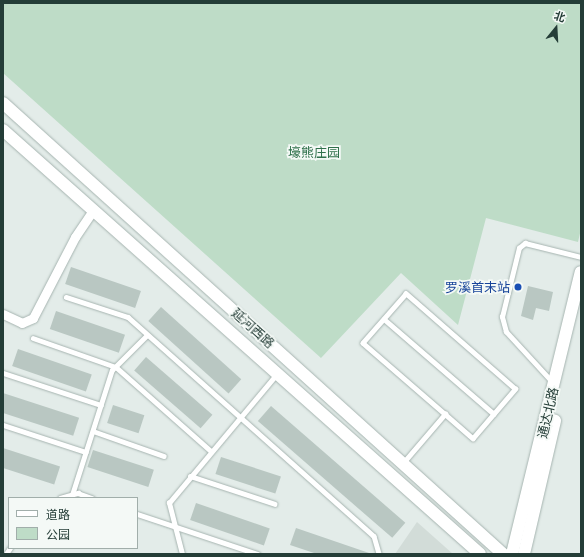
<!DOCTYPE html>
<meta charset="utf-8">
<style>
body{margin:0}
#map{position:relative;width:584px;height:557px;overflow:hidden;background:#e3ece9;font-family:Montserrat,"Noto Sans SC",sans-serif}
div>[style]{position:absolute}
.built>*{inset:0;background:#d2dcd8}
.green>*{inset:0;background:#bedcc7}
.building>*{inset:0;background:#b9c7c2;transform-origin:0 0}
.roads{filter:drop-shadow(0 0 1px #a6b4b0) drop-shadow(0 0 1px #a6b4b0)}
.lane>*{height:4.5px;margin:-2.25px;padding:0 2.25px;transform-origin:2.25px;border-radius:2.25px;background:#fff}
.street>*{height:9px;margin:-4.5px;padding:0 4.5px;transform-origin:4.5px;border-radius:4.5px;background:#fff}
.secondary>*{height:12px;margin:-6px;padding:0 6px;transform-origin:6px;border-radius:6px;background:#fff}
.dots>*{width:11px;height:11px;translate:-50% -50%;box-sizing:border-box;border:2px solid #f4f9f6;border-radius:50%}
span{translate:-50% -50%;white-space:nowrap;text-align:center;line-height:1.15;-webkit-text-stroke:3.5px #f4f9f6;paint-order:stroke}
.park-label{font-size:13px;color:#30714c}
.transit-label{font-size:13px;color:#164399}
.right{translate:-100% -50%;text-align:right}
.street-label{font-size:13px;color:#243d37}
.frame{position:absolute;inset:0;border:4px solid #243d37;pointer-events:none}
.legend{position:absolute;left:8px;top:497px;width:130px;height:52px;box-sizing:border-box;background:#f4f9f6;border:1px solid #a1aeaa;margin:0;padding:5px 7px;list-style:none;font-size:12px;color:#243d37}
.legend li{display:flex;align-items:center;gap:8px;height:20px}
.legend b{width:20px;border:1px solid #a1aeaa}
.north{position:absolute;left:536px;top:8px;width:40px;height:40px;-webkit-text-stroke:3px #f4f9f6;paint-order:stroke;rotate:18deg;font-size:11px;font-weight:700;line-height:16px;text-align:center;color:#243d37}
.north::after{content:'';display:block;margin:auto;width:14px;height:18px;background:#243d37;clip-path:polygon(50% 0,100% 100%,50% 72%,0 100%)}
</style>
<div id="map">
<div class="built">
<i style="clip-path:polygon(417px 522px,453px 554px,395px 554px)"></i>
</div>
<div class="green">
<i style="clip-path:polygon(3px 3px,581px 3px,581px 229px,578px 242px,486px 218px,458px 325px,401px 273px,321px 358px,3px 73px)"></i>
</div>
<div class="building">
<i style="left:71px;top:267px;width:74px;height:18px;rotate:19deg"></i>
<i style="clip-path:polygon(528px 286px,553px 292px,549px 311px,536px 308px,533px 320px,521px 316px)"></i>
<i style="left:161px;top:307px;width:108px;height:19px;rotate:42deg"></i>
<i style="left:56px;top:311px;width:73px;height:19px;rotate:19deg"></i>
<i style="left:18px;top:349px;width:78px;height:18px;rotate:19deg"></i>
<i style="left:146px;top:357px;width:88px;height:18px;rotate:41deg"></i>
<i style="left:3px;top:393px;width:80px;height:19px;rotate:18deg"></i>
<i style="left:113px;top:405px;width:33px;height:19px;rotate:18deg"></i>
<i style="left:271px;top:406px;width:178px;height:20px;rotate:41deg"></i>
<i style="left:3px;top:448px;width:60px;height:19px;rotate:18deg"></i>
<i style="left:93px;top:450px;width:64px;height:18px;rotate:18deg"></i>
<i style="left:221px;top:457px;width:63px;height:18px;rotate:18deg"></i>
<i style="left:196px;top:503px;width:78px;height:18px;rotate:19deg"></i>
<i style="clip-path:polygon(296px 528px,372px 554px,317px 554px,290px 545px)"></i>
</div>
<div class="roads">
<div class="lane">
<i style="left:66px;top:297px;width:65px;rotate:17.9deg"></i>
<i style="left:128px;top:317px;width:329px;rotate:41.7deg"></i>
<i style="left:374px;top:536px;width:19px;rotate:74deg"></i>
<i style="left:384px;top:319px;width:145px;rotate:40.8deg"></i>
<i style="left:33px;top:338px;width:88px;rotate:19.3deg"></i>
<i style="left:116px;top:367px;width:127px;rotate:41.5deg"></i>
<i style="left:3px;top:373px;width:103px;rotate:18.1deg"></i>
<i style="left:552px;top:382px;width:68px;rotate:-132.6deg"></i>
<i style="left:506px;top:332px;width:16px;rotate:-105deg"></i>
<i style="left:502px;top:317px;width:71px;rotate:-76.2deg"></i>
<i style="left:519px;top:248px;width:8px;rotate:-40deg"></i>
<i style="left:525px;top:243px;width:58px;rotate:14deg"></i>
<i style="left:3px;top:425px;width:87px;rotate:18deg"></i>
<i style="left:93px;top:431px;width:75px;rotate:19.4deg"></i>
<i style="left:403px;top:463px;width:65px;rotate:-49.4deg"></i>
<i style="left:445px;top:414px;width:37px;rotate:41deg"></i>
<i style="left:473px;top:438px;width:65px;rotate:-49.4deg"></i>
<i style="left:515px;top:389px;width:145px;rotate:-138.9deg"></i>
<i style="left:406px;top:294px;width:65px;rotate:131.3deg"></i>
<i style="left:363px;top:343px;width:108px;rotate:40.9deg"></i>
<i style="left:190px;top:476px;width:89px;rotate:18.2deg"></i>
<i style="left:72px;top:495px;width:131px;rotate:-72.3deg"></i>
<i style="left:112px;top:370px;width:49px;rotate:-45deg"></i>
<i style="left:60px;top:498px;width:19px;rotate:-16deg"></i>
<i style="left:78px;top:493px;width:15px;rotate:20deg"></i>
<i style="left:137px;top:514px;width:127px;rotate:18.3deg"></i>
<i style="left:6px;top:554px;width:7px;rotate:-56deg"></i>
<i style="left:182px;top:554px;width:53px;rotate:-104.3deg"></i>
<i style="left:169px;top:503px;width:168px;rotate:-50.1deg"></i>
</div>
<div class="street">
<i style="left:3px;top:314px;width:21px;rotate:25deg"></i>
<i style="left:22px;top:323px;width:12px;rotate:-24deg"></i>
<i style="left:33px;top:318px;width:91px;rotate:-62.6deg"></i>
<i style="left:75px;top:237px;width:32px;rotate:-56deg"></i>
</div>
<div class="secondary">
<i style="left:3px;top:103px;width:673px;rotate:42.05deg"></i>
<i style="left:3px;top:130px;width:638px;rotate:41.63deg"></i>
<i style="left:512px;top:554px;width:290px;rotate:-76.3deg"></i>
<i style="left:524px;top:554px;width:137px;rotate:-76.9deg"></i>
</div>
</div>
<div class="dots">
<i style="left:518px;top:287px;background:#1a4fb4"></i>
</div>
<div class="park-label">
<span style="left:314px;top:152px">壕熊庄园</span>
</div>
<div class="transit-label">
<span class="right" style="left:510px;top:287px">罗溪首末站</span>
</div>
<div class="street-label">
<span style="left:253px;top:328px;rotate:42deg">延河西路</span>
<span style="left:548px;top:413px;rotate:-77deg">通达北路</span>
</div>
<div class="frame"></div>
<ul class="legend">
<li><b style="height:5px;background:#fff"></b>道路</li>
<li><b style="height:11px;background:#bedcc7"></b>公园</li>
</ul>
<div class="north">北</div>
</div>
